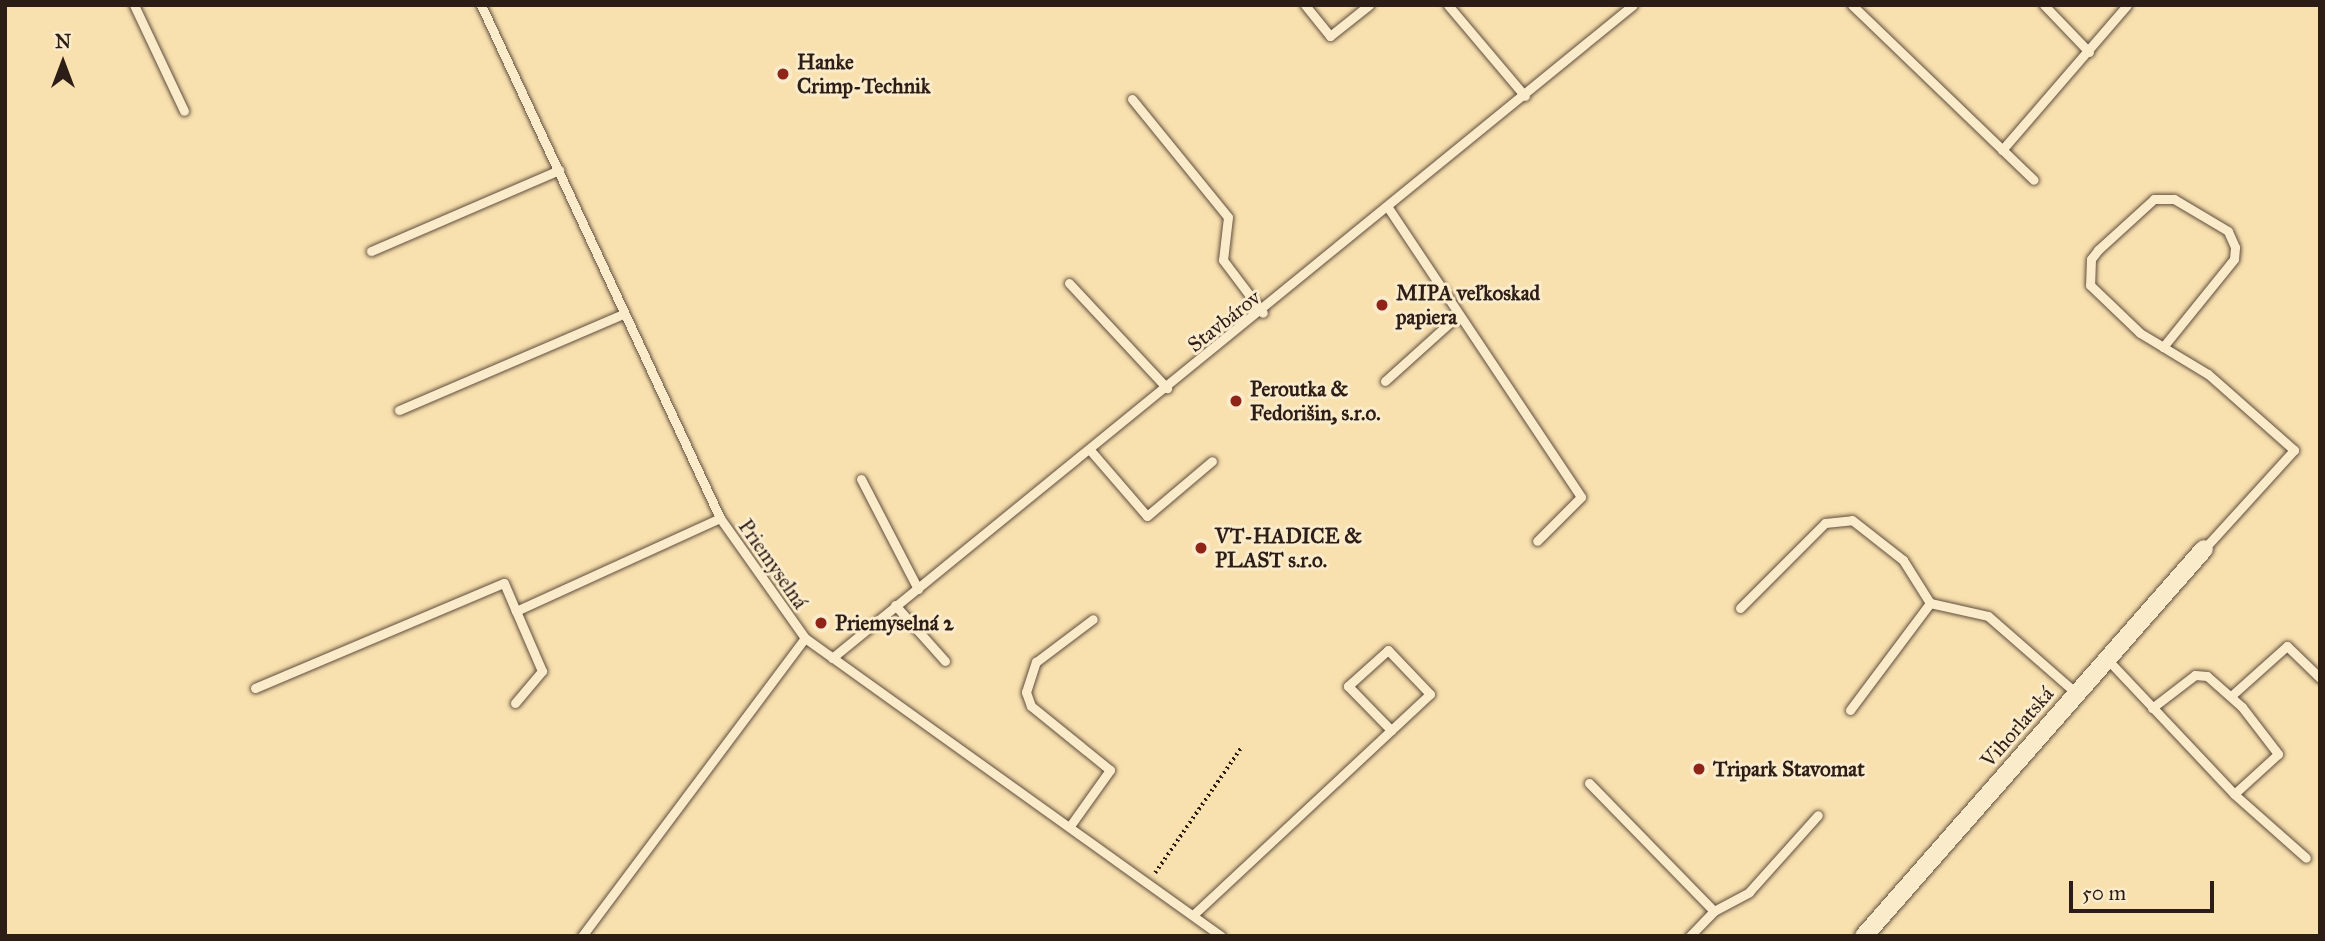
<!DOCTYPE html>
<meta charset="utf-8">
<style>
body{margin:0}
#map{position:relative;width:2325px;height:941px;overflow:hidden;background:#f8e0af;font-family:"IM FELL Great Primer",serif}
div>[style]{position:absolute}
.path>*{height:3.5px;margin-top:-1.75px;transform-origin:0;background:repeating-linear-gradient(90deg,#2d1d17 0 2px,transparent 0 5.5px)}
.roads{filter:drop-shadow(0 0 2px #604e3d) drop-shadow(0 0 2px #604e3d)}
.service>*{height:9px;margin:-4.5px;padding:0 4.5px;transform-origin:4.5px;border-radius:4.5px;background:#faebcb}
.minor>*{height:18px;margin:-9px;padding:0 9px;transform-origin:9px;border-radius:9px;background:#faebcb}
.dots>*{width:19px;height:19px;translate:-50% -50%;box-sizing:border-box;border:4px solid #faebcb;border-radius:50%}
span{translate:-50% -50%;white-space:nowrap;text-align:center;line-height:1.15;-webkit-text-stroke:6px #faebcb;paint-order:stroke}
.poi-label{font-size:21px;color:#2d1d17;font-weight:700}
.left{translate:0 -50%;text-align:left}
.street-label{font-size:21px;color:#2d1d17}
.frame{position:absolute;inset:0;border:7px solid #2d1d17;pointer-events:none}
.north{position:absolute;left:28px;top:28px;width:70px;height:70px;-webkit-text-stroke:5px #faebcb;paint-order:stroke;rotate:0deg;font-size:19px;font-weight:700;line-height:28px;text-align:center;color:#2d1d17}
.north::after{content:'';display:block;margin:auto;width:24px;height:32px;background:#2d1d17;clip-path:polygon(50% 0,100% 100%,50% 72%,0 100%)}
.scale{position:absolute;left:2069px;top:881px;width:145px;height:32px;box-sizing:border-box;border:4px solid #2d1d17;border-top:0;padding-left:9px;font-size:21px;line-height:24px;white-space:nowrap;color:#2d1d17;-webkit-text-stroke:5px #faebcb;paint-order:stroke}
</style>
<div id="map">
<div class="path">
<i style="left:1155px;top:873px;width:152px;rotate:-55.5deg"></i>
</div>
<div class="roads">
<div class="service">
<i style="left:134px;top:5px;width:117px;rotate:64.7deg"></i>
<i style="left:481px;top:5px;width:566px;rotate:65.02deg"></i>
<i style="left:720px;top:518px;width:147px;rotate:54.7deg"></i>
<i style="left:805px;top:638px;width:512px;rotate:35.62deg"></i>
<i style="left:1305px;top:5px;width:40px;rotate:51deg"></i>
<i style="left:1330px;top:36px;width:50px;rotate:-38.5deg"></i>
<i style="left:1448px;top:5px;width:119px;rotate:49.8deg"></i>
<i style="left:1852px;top:5px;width:252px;rotate:43.9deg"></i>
<i style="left:2044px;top:5px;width:65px;rotate:46.2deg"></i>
<i style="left:1132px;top:99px;width:152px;rotate:50.9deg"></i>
<i style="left:1228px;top:217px;width:43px;rotate:96.6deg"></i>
<i style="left:1223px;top:260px;width:66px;rotate:53deg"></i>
<i style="left:2002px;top:150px;width:191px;rotate:-49.2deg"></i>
<i style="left:1389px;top:209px;width:346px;rotate:56.3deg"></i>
<i style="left:1581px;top:497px;width:62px;rotate:135deg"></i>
<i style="left:371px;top:251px;width:205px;rotate:-23.3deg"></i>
<i style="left:1069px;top:283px;width:144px;rotate:47deg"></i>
<i style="left:2163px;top:347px;width:113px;rotate:-51.1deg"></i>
<i style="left:2234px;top:259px;width:12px;rotate:-85deg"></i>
<i style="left:2235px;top:247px;width:17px;rotate:-114deg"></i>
<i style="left:2228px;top:231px;width:63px;rotate:-149.3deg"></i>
<i style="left:2174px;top:199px;width:20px;rotate:180deg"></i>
<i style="left:2154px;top:199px;width:76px;rotate:137.7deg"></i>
<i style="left:2098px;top:250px;width:11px;rotate:128deg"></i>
<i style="left:2091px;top:259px;width:26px;rotate:92deg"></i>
<i style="left:2090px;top:285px;width:69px;rotate:43.8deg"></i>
<i style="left:2140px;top:333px;width:27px;rotate:31deg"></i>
<i style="left:2163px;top:347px;width:52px;rotate:31deg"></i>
<i style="left:2208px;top:374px;width:115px;rotate:41.5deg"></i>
<i style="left:2294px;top:450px;width:134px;rotate:132.3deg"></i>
<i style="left:1385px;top:381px;width:96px;rotate:-42deg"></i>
<i style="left:399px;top:410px;width:244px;rotate:-23.2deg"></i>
<i style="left:1090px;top:450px;width:87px;rotate:49.2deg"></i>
<i style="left:1147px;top:516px;width:85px;rotate:-40.2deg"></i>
<i style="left:861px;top:479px;width:124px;rotate:62.6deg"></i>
<i style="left:895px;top:605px;width:75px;rotate:48.2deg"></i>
<i style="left:1740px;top:608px;width:120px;rotate:-45deg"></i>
<i style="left:1825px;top:523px;width:27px;rotate:-6deg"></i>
<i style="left:1852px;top:520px;width:65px;rotate:38.1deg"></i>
<i style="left:1903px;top:560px;width:51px;rotate:57.9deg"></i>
<i style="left:1930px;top:603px;width:59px;rotate:12.6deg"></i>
<i style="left:1988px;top:616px;width:118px;rotate:41.2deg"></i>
<i style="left:832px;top:658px;width:1033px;rotate:-39.19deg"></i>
<i style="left:2107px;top:659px;width:185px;rotate:46.7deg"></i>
<i style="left:2234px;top:794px;width:96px;rotate:41.6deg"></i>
<i style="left:255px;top:688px;width:270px;rotate:-22.9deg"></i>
<i style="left:504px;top:583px;width:30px;rotate:67deg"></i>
<i style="left:516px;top:611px;width:224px;rotate:-24.5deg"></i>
<i style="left:2231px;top:696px;width:75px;rotate:-41.8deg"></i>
<i style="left:2287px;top:646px;width:46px;rotate:44.1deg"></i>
<i style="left:515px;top:703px;width:42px;rotate:-49.8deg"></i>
<i style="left:542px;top:671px;width:65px;rotate:-113.4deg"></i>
<i style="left:2152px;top:708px;width:54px;rotate:-37.5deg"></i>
<i style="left:2195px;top:675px;width:12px;rotate:5deg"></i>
<i style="left:2207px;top:676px;width:47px;rotate:41.5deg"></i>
<i style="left:2242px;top:707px;width:59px;rotate:52.5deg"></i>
<i style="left:2278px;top:754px;width:59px;rotate:137.7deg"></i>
<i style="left:1850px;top:710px;width:134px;rotate:-53.2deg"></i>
<i style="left:1589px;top:783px;width:179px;rotate:45.7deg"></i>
<i style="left:1714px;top:911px;width:35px;rotate:134deg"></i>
<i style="left:1070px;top:826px;width:69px;rotate:-54.5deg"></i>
<i style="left:1110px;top:770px;width:102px;rotate:-141deg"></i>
<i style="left:1031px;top:706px;width:15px;rotate:-110deg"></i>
<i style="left:1026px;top:692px;width:32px;rotate:-72deg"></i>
<i style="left:1036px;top:662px;width:71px;rotate:-37deg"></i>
<i style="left:1714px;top:911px;width:40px;rotate:-28deg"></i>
<i style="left:1749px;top:892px;width:103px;rotate:-48.1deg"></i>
<i style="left:1193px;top:915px;width:324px;rotate:-43deg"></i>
<i style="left:1430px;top:694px;width:61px;rotate:-133.7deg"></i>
<i style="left:1388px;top:650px;width:54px;rotate:138deg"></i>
<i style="left:1348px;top:686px;width:62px;rotate:45.7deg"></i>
<i style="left:582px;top:936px;width:372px;rotate:-53.2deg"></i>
</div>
<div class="minor">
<i style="left:1864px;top:936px;width:515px;rotate:-48.7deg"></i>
</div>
</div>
<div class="dots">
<i style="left:783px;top:74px;background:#8f2418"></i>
<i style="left:1382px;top:305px;background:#8f2418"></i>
<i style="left:1236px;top:401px;background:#8f2418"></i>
<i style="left:1201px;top:548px;background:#8f2418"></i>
<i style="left:821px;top:623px;background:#8f2418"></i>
<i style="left:1699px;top:769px;background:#8f2418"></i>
</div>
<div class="poi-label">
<span class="left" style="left:797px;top:74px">Hanke<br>Crimp-Technik</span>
<span class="left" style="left:1396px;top:305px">MIPA veľkoskad<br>papiera</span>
<span class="left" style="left:1250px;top:401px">Peroutka &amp;<br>Fedorišin, s.r.o.</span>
<span class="left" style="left:1215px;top:548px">VT-HADICE &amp;<br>PLAST s.r.o.</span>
<span class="left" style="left:835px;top:623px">Priemyselná 2</span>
<span class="left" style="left:1713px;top:769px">Tripark Stavomat</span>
</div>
<div class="street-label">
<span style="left:1224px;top:321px;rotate:-38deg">Stavbárov</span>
<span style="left:773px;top:564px;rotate:55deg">Priemyselná</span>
<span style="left:2017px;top:727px;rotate:-49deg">Vihorlatská</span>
</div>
<div class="frame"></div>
<div class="north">N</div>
<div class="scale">50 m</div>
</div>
